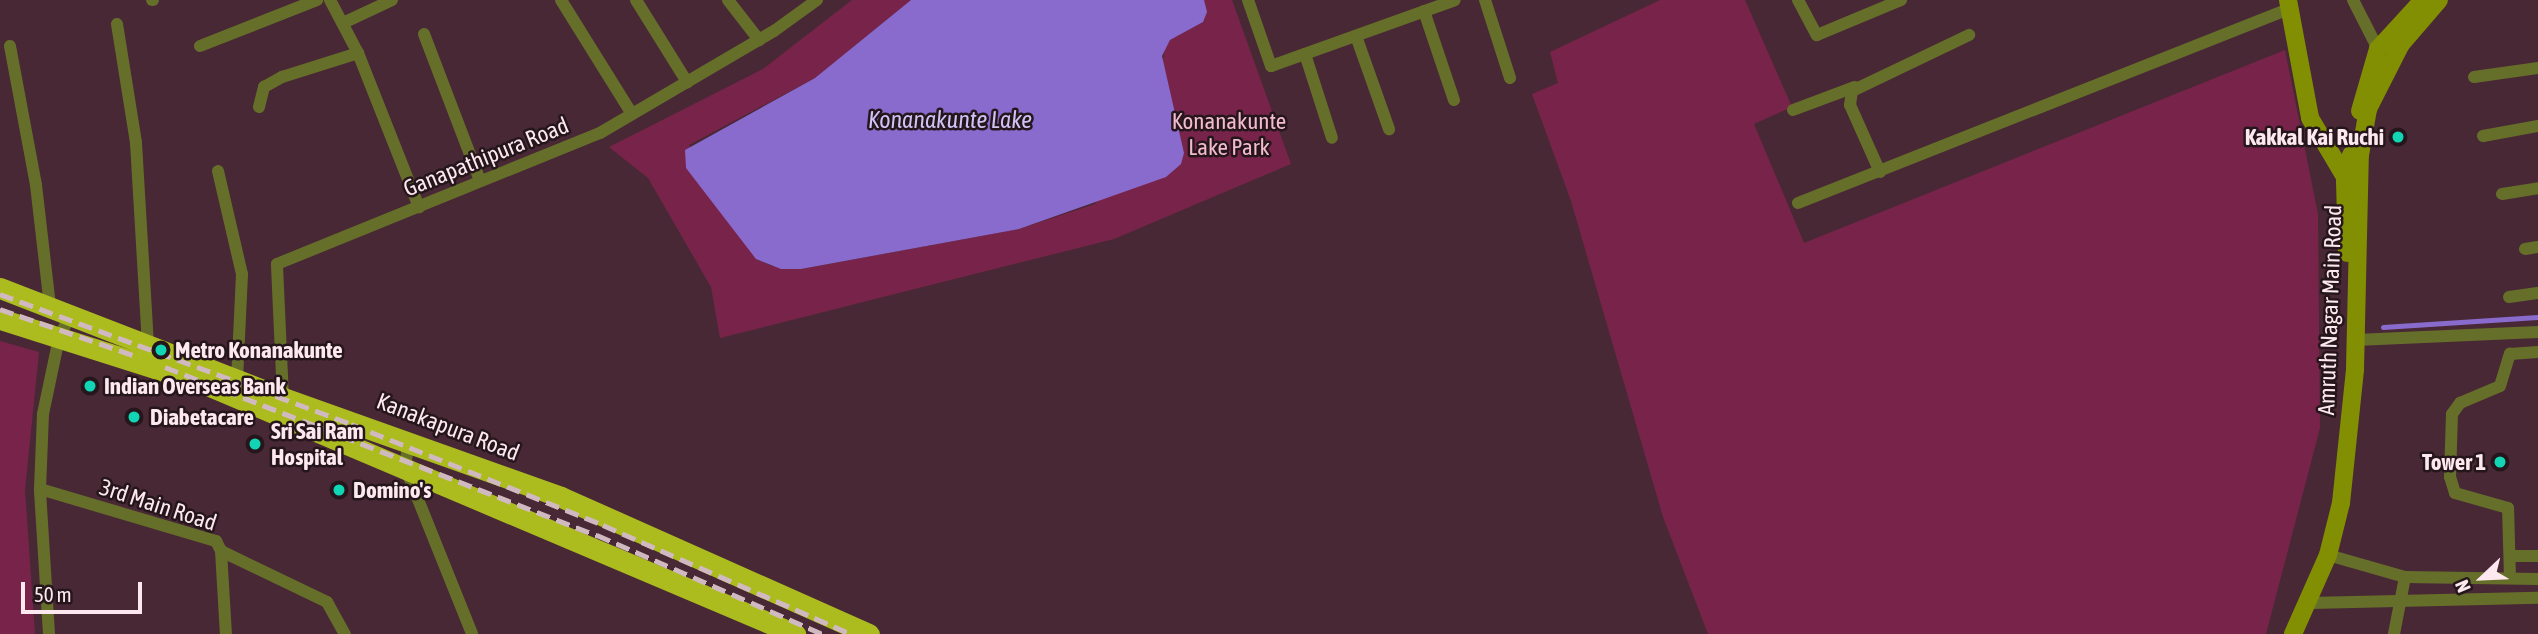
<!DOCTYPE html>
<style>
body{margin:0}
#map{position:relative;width:2538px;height:634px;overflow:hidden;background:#482835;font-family:"Asap Condensed",sans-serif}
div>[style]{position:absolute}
.green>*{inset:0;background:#78244a}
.water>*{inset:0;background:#896acd}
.stream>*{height:5px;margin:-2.5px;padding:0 2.5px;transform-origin:2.5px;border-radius:2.5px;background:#896acd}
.street>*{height:12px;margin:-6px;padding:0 6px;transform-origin:6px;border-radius:6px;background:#666f2a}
.secondary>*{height:18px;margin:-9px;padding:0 9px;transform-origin:9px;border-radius:9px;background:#828f02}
.highway>*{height:21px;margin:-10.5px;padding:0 10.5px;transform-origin:10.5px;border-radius:10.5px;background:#acbc1f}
.rail>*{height:5px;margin-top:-2.5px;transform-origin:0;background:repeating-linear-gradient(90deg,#d1b9c1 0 14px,transparent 0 21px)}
.dots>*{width:19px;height:19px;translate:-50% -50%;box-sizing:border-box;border:4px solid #25161c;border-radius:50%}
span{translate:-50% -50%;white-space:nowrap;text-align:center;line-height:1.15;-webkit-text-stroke:5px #25161c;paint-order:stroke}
.park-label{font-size:23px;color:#f4bbcf}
.poi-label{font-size:23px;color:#fee8ef;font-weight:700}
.right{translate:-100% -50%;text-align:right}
.left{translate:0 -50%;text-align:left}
.street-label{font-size:23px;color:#fee8ef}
.water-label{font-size:24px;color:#cfc2f5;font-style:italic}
.north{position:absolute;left:2447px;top:543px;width:70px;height:70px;-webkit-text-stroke:5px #25161c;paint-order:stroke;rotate:247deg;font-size:19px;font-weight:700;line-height:28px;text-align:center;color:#fee8ef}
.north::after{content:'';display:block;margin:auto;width:24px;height:32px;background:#fee8ef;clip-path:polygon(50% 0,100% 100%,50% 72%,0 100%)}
.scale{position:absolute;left:21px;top:582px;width:121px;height:32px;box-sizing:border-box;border:4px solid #fee8ef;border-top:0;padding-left:9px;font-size:21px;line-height:24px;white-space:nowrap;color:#fee8ef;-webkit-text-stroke:5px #25161c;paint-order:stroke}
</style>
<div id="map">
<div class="green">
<i style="clip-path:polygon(852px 0,911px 0,815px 78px,689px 145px,756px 259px,772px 266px,801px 269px,1019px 229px,1095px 204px,1162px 65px,1165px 48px,1170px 40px,1203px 22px,1204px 0,1232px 0,1291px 164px,1114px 239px,720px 338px,711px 287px,648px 178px,609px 147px,763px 69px)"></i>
<i style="clip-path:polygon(1660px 0,1745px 0,1792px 107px,1754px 124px,1804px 243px,2285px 50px,2318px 214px,2320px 428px,2266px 634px,1708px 634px,1663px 517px,1571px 201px,1532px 94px,1558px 83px,1550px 52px)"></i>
<i style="clip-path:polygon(0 341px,39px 352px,25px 490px,35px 634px,0 634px)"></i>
</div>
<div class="water">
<i style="clip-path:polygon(911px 0,1204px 0,1207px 12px,1203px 22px,1170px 40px,1162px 56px,1184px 153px,1181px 164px,1166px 177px,1019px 229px,801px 269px,781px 269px,756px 259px,686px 168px,685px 150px,815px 78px)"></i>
</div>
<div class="stream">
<i style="left:2383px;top:327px;width:155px;rotate:-3.7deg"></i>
</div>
<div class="street">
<i style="left:152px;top:0;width:1px"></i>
<i style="left:330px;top:0;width:60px;rotate:62.2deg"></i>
<i style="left:358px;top:53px;width:166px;rotate:68.4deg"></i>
<i style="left:561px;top:0;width:134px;rotate:58.1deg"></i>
<i style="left:636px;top:0;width:97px;rotate:58.1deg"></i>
<i style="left:728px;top:0;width:51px;rotate:52.2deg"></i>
<i style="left:1248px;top:0;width:70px;rotate:70.8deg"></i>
<i style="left:1271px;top:66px;width:195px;rotate:-19.7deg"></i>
<i style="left:1485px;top:0;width:82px;rotate:72.2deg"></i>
<i style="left:1798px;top:0;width:40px;rotate:62deg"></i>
<i style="left:1817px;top:35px;width:91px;rotate:-22.6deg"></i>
<i style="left:2353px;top:0;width:55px;rotate:63deg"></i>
<i style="left:1424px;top:11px;width:94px;rotate:71.4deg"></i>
<i style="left:343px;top:23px;width:54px;rotate:-25.1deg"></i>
<i style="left:117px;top:24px;width:121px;rotate:80.9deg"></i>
<i style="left:136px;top:143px;width:202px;rotate:86.6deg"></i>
<i style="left:424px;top:34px;width:157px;rotate:69.1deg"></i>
<i style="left:1356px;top:36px;width:99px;rotate:70.5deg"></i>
<i style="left:10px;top:46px;width:141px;rotate:79.4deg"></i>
<i style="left:36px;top:185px;width:122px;rotate:83.4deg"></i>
<i style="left:200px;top:46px;width:126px;rotate:-21.5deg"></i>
<i style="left:1305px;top:54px;width:88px;rotate:72.2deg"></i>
<i style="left:2474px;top:77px;width:65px;rotate:-8deg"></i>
<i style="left:259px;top:107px;width:21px;rotate:-76deg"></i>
<i style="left:264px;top:87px;width:21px;rotate:-29deg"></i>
<i style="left:282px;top:77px;width:80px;rotate:-17.5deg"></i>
<i style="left:1793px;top:110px;width:66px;rotate:-20.4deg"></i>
<i style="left:2483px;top:136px;width:56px;rotate:-10.3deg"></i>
<i style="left:218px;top:171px;width:106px;rotate:76.9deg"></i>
<i style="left:242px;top:274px;width:106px;rotate:92.7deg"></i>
<i style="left:1880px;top:172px;width:73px;rotate:-114.1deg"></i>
<i style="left:1850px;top:105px;width:14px;rotate:-82deg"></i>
<i style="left:1852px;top:91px;width:130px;rotate:-25.6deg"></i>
<i style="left:2502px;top:194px;width:36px;rotate:-9deg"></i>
<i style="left:1798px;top:203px;width:530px;rotate:-21.58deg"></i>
<i style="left:2525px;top:249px;width:13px;rotate:-9deg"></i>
<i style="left:2509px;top:297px;width:29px;rotate:-8deg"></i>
<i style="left:2356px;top:340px;width:182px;rotate:-2.5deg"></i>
<i style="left:283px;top:398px;width:134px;rotate:-92.6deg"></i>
<i style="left:277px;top:264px;width:349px;rotate:-22.1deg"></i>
<i style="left:600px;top:133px;width:202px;rotate:-30.4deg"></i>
<i style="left:774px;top:31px;width:53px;rotate:-35.8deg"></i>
<i style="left:409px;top:441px;width:26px;rotate:99deg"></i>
<i style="left:405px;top:467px;width:180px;rotate:68.1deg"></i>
<i style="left:40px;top:489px;width:184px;rotate:16.5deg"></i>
<i style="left:216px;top:541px;width:11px;rotate:63deg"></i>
<i style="left:221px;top:551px;width:83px;rotate:86.6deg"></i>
<i style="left:221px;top:551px;width:118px;rotate:25.7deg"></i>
<i style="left:327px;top:602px;width:37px;rotate:61deg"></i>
<i style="left:2328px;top:555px;width:80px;rotate:15.9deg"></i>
<i style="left:2405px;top:577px;width:133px;rotate:0.9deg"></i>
<i style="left:2510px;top:556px;width:28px"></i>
<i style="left:2510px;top:578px;width:70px;rotate:-91.6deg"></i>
<i style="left:2508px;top:508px;width:55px;rotate:-164.2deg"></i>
<i style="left:2455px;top:493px;width:17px;rotate:-107deg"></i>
<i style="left:2450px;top:477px;width:63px;rotate:-88.2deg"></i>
<i style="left:2452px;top:414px;width:14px;rotate:-54deg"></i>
<i style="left:2460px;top:403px;width:43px;rotate:-23deg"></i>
<i style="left:2500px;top:386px;width:34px;rotate:-73deg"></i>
<i style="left:2510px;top:354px;width:28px;rotate:-4deg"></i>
<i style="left:2310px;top:603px;width:228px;rotate:-1.3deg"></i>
<i style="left:49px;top:634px;width:145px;rotate:-93.6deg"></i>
<i style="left:40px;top:489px;width:75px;rotate:-87.7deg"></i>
<i style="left:43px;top:414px;width:78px;rotate:-78.1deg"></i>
<i style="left:59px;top:338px;width:25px;rotate:-64deg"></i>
<i style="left:2394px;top:634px;width:58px;rotate:-79.1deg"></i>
</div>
<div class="secondary">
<i style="left:2288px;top:0;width:120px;rotate:79.4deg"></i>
<i style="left:2310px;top:118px;width:74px;rotate:59.3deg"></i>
<i style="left:2360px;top:111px;width:65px;rotate:-73.8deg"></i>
<i style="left:2378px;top:49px;width:67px;rotate:-47.4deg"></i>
<i style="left:2347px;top:253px;width:72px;rotate:-91.6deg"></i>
<i style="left:2345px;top:181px;width:27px;rotate:-77deg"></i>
<i style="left:2293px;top:634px;width:86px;rotate:-66.1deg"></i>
<i style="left:2328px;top:555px;width:54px;rotate:-76deg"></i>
<i style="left:2341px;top:503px;width:135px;rotate:-84deg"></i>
<i style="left:2355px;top:369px;width:214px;rotate:-88.7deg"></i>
<i style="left:2360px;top:155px;width:47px;rotate:-80.1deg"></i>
<i style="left:2368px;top:109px;width:73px;rotate:-63.1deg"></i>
<i style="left:2401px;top:44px;width:58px;rotate:-49.2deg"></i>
</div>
<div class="highway">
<i style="left:0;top:288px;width:304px;rotate:21.2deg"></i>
<i style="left:283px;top:398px;width:295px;rotate:19.6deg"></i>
<i style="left:561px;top:497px;width:337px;rotate:24deg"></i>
<i style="left:0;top:319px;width:215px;rotate:17.6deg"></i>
<i style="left:205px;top:384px;width:641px;rotate:22.96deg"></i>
</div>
<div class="rail">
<i style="left:0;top:294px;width:374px;rotate:20.3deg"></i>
<i style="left:351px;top:424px;width:271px;rotate:21.8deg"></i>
<i style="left:603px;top:525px;width:271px;rotate:23.7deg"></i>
<i style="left:0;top:309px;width:147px;rotate:19.1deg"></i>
<i style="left:165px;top:367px;width:464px;rotate:21.3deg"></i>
<i style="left:597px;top:535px;width:247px;rotate:23.7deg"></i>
</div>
<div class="dots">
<i style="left:2398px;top:137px;background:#11d5b4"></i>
<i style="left:161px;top:350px;background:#11d5b4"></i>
<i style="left:90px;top:386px;background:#11d5b4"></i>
<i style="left:134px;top:417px;background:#11d5b4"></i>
<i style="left:255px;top:444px;background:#11d5b4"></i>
<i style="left:2500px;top:462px;background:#11d5b4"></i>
<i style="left:339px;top:490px;background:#11d5b4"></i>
</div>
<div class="park-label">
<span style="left:1229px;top:134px">Konanakunte<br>Lake Park</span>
</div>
<div class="poi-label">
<span class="right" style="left:2384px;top:137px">Kakkal Kai Ruchi</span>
<span class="left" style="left:175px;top:350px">Metro Konanakunte</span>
<span class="left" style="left:104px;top:386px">Indian Overseas Bank</span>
<span class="left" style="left:150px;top:417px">Diabetacare</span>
<span class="left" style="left:271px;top:444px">Sri Sai Ram<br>Hospital</span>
<span class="right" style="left:2486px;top:462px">Tower 1</span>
<span class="left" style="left:353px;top:490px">Domino's</span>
</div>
<div class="street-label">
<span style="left:486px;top:157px;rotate:-22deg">Ganapathipura Road</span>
<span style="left:2330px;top:310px;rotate:-88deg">Amruth Nagar Main Road</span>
<span style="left:448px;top:427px;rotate:21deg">Kanakapura Road</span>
<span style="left:158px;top:505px;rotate:18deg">3rd Main Road</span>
</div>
<div class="water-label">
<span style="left:950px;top:120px">Konanakunte Lake</span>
</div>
<div class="north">N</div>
<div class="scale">50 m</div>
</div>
